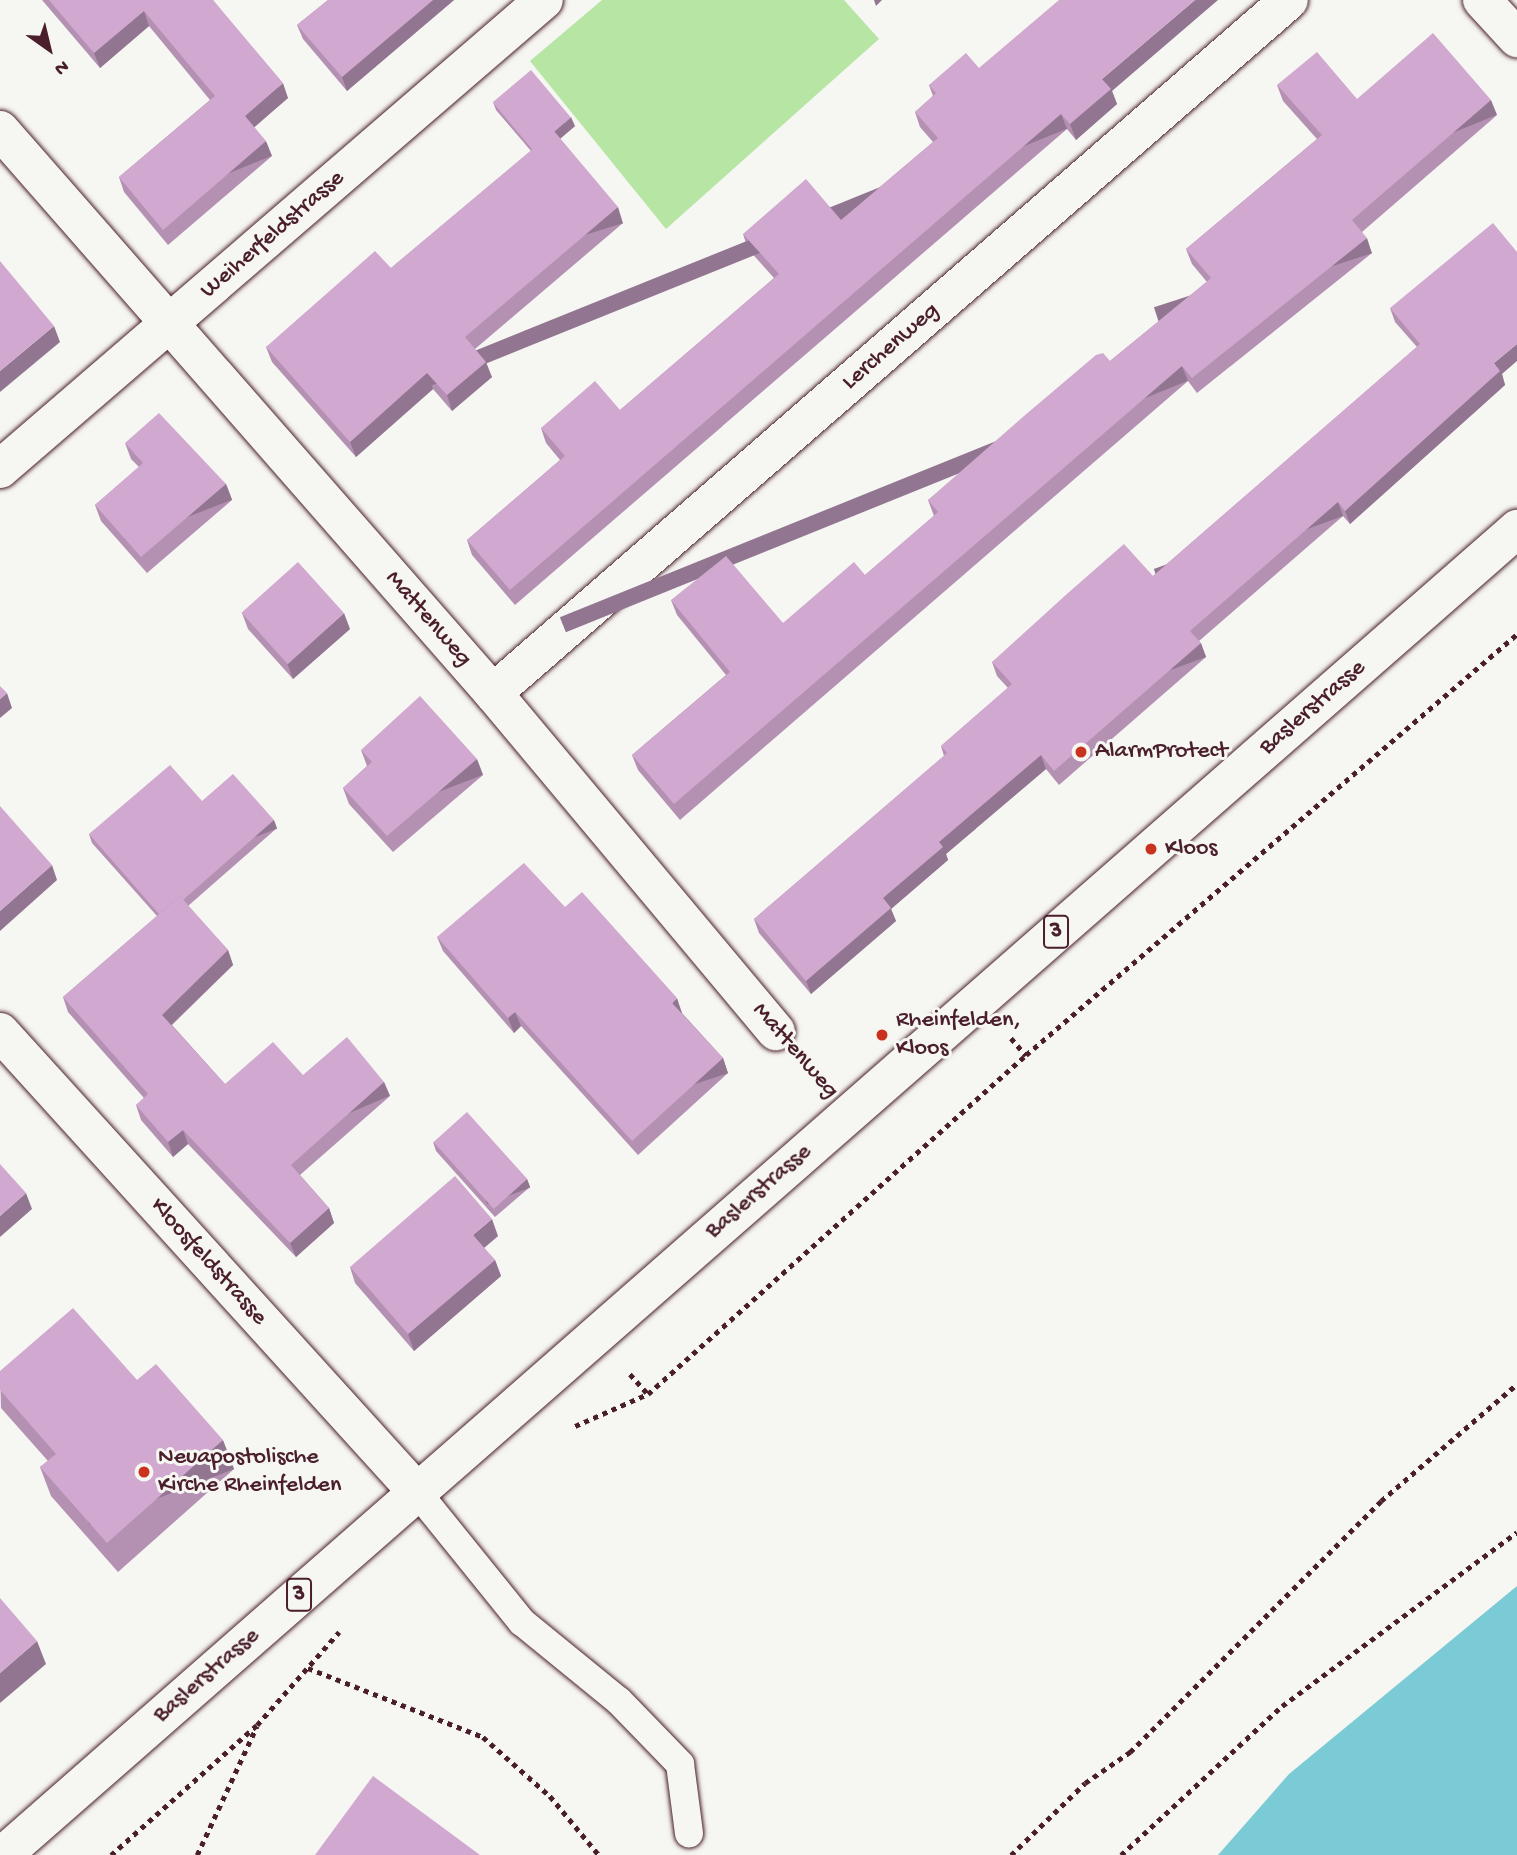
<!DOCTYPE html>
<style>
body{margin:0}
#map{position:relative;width:1517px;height:1855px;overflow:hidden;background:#f6f6f2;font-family:"Gochi Hand",sans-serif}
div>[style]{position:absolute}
.green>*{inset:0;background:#b6e5a4}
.water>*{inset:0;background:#7bcbd6}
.path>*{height:4.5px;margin-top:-2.25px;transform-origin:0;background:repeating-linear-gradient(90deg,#4a1f2b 0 5px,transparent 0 10px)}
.roads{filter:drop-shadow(0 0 2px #4a1f2b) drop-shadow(0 0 2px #4a1f2b)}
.lane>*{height:28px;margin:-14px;padding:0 14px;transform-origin:14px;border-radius:14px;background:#f6f6f2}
.street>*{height:38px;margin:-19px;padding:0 19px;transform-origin:19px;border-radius:19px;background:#f6f6f2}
.primary>*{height:38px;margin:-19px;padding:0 19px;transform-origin:19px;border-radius:19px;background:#f6f6f2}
.wall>*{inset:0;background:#b490b2}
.shaded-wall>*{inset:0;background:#927691;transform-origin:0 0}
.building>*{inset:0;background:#d1a8cf;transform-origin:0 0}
.dots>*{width:19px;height:19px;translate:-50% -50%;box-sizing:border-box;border:4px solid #f6f6f2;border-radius:50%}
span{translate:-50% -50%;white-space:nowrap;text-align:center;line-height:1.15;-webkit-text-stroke:6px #f6f6f2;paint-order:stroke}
.shield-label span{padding:2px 5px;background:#f6f6f2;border:2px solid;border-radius:5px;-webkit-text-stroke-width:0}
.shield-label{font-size:23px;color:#4a1f2b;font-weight:700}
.street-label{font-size:24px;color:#4a1f2b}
.poi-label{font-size:24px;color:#4a1f2b}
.left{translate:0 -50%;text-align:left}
.north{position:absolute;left:14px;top:14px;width:70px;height:70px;-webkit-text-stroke:5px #f6f6f2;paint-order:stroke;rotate:146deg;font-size:19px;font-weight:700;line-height:28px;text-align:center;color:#4a1f2b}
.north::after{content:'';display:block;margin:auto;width:24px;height:32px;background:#4a1f2b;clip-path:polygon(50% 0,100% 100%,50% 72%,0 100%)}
</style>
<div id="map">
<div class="green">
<i style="clip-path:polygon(602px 0,844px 0,879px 39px,666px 229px,530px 61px)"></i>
</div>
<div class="water">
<i style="clip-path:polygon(1517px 1586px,1517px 1855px,1218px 1855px,1289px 1774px)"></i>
</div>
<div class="path">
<i style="left:1011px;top:1038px;width:23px;rotate:49deg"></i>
<i style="left:630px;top:1374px;width:27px;rotate:48deg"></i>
<i style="left:575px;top:1426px;width:80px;rotate:-23.7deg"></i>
<i style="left:648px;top:1394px;width:508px;rotate:-41.89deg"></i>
<i style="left:1026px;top:1055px;width:647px;rotate:-40.61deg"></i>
<i style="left:308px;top:1668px;width:188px;rotate:21.5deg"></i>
<i style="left:483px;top:1737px;width:89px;rotate:41.4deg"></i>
<i style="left:550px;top:1796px;width:77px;rotate:50.3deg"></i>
<i style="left:111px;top:1855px;width:195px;rotate:-41.7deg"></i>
<i style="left:257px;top:1725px;width:124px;rotate:-48.6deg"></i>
<i style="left:197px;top:1855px;width:142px;rotate:-65.1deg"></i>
<i style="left:1011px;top:1855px;width:103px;rotate:-44.2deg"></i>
<i style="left:1085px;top:1783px;width:55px;rotate:-34.6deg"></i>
<i style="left:1130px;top:1752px;width:355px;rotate:-45deg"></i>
<i style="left:1381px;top:1501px;width:179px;rotate:-40.7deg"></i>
<i style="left:1121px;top:1855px;width:219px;rotate:-42.8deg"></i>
<i style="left:1282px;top:1706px;width:292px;rotate:-36.5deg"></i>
</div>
<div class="roads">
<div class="lane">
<i style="left:417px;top:1492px;width:167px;rotate:51.1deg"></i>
<i style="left:522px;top:1622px;width:125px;rotate:39.2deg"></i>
<i style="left:619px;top:1701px;width:88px;rotate:45.9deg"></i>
<i style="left:680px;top:1764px;width:70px;rotate:82.6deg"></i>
</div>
<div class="street">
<i style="left:1482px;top:0;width:52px;rotate:47.4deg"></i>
<i style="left:0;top:130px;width:748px;rotate:48.79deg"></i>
<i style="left:493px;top:693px;width:441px;rotate:50.1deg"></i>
<i style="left:0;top:469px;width:718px;rotate:-40.77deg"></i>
<i style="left:493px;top:693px;width:1055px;rotate:-41.04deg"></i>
<i style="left:0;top:1032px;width:621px;rotate:47.81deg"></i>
</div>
<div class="primary">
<i style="left:3px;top:1855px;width:2013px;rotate:-41.21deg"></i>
</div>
</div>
<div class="wall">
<i style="clip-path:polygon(42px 0,213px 0,288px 98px,254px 127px,272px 156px,168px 245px,124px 192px,119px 177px,210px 100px,149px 26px,100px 68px)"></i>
<i style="clip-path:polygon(328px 0,454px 0,347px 91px,303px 39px,297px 25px)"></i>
<i style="clip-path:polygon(979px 68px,1112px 91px,1117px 104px,1076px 140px,1067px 129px,515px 605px,472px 555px,467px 540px,560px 460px,546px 443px,541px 428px,620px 410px,774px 278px,748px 249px,743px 234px,841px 220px,933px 142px,920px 127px,915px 112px,933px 96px,929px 85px)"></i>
<i style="clip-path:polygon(1277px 85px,1357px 99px,1497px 115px,1362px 232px,1372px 253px,1197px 393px,1188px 381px,680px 820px,638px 770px,632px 755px,726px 675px,677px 615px,671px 600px,783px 623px,865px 575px,934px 516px,928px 500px,1110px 361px,1207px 282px,1192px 264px,1186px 249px,1317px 139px,1283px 101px)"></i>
<i style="clip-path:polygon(493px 102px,575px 126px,560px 139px,623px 223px,475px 349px,492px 377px,452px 411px,433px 389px,356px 457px,272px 362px,266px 347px,391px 268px,531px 151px,496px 110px)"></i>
<i style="clip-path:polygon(1390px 308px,1502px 374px,1505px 385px,1350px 524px,1343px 516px,1199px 641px,1206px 657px,1059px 785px,1046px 769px,946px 854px,948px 860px,891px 909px,896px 921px,811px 994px,759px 933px,754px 919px,944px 756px,941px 746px,1008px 688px,997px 676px,992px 662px,1153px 576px,1417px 347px,1395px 322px)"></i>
<i style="clip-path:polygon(125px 443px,226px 484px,232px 500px,147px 573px,101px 521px,95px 505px,139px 467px,131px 459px)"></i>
<i style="clip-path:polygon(242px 613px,350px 629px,293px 679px,248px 629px)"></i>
<i style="clip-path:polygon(361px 750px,483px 775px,393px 852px,349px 804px,343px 788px,367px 766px)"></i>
<i style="clip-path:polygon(202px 801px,277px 828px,188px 906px,228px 950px,233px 965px,172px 1025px,225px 1084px,303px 1075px,384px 1082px,390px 1096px,300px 1175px,329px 1208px,334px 1223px,296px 1257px,188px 1144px,173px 1157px,141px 1120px,136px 1105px,144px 1098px,68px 1012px,63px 997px,157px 916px,92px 843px,89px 834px)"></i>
<i style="clip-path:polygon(565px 907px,682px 1013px,723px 1058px,728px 1073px,638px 1155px,521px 1026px,514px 1033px,443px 951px,437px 937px)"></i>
<i style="clip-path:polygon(433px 1142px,527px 1179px,530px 1187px,495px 1217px,436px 1151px)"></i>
<i style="clip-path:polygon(498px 1236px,484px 1248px,495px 1260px,501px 1276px,414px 1351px,355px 1283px,350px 1267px)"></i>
<i style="clip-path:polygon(0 1371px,137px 1380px,234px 1469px,118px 1572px,51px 1496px,40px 1467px,48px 1461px,1px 1408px)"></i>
</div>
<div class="shaded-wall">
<i style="clip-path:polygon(433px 0,454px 0,347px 91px,342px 77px)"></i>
<i style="clip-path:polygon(874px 0,882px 0,876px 6px)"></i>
<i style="clip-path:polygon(1195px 0,1218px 0,1112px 91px,1117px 104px,1076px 140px,1070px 124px,1102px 79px)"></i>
<i style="clip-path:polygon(144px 11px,149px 26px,100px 68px,94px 53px)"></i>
<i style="clip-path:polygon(283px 83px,288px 98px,250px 131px,245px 116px)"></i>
<i style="left:1491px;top:100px;width:16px;height:184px;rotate:68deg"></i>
<i style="left:1061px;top:114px;width:16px;height:728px;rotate:68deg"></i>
<i style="clip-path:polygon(571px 117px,575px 126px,537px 158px,534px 150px)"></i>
<i style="left:266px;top:141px;width:16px;height:136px;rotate:68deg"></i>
<i style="left:618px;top:207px;width:17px;height:201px;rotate:73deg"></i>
<i style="left:1367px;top:238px;width:16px;height:224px;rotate:72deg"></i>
<i style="clip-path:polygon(54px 326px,60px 342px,0 392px,0 371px)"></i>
<i style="clip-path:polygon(1517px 344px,1517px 361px,1502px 374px,1505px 385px,1350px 524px,1345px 511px,1494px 363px)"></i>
<i style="clip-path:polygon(486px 362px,492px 377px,452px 411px,447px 395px)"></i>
<i style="left:1182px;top:366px;width:16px;height:671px;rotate:68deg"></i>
<i style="clip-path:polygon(427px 373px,433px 389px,356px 457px,350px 442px)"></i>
<i style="left:226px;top:484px;width:17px;height:112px;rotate:69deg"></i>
<i style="left:1338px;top:502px;width:15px;height:196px;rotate:70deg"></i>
<i style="clip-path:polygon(344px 613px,350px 629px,293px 679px,287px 663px)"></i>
<i style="left:1201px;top:643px;width:15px;height:195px;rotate:70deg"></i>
<i style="clip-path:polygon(7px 693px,12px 708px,0 718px,0 699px)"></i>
<i style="clip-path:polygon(1041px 755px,1046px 769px,946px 854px,948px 860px,891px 909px,896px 921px,811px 994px,806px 981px,883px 898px,939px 842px)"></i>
<i style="left:477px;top:759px;width:17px;height:118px;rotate:69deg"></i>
<i style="left:274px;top:820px;width:9px;height:147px;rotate:69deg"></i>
<i style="clip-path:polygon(52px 865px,57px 880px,0 931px,0 911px)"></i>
<i style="clip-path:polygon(228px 950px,233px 965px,167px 1029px,162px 1015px)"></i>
<i style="clip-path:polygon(677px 998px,682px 1013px,677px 1017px,672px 1003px)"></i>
<i style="clip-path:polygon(515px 1012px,521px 1026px,514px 1033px,508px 1018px)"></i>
<i style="left:723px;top:1058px;width:16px;height:123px;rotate:72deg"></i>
<i style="left:384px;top:1082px;width:15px;height:125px;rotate:67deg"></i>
<i style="clip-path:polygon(183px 1130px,188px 1144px,173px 1157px,168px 1142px)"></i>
<i style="left:527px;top:1179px;width:9px;height:46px;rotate:69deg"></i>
<i style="clip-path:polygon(26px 1193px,32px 1209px,0 1237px,0 1216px)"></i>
<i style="clip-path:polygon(329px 1208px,334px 1223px,296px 1257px,290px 1243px)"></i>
<i style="clip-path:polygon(492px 1219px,498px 1236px,479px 1252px,473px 1235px)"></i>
<i style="clip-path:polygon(495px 1260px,501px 1276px,414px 1351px,408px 1334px)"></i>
<i style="left:223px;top:1440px;width:31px;height:155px;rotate:69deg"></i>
<i style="clip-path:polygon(37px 1641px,46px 1664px,0 1703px,0 1673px)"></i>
</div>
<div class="building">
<i style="clip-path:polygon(49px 0,213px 0,283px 83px,245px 116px,266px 141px,163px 230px,119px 177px,215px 96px,144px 11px,94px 53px)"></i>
<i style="clip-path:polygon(328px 0,433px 0,342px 77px,297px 25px)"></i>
<i style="clip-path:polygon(1059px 0,1195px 0,1102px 79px,1111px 89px,1070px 124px,1061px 114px,510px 590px,467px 540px,565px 456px,541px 428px,595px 381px,620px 410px,779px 274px,743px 234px,806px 179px,841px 220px,938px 138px,915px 112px,936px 93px,929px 85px,966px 53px,979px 68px)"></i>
<i style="clip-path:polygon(1433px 33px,1491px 100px,1352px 220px,1367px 238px,1192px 378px,1182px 366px,674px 804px,632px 755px,730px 672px,671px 600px,726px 556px,783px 623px,854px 562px,865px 575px,938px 512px,928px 500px,1024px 416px,1096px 355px,1103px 353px,1110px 361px,1211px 278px,1186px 249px,1322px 135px,1277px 85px,1317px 52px,1357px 99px)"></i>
<i style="left:531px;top:70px;width:62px;height:50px;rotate:50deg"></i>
<i style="clip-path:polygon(554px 131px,618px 207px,465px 337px,486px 362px,447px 395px,427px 373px,350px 442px,266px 347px,375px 251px,391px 268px)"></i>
<i style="clip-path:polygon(1493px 223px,1517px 252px,1517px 344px,1494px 363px,1500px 371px,1345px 511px,1338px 502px,1190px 631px,1201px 643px,1054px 771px,1041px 755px,939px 842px,943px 847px,883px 898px,891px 908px,806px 981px,754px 919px,947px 753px,941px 746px,1012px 684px,992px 662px,1068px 593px,1124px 544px,1153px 576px,1420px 344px,1390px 308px)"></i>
<i style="clip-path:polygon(0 261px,54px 326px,0 371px)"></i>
<i style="clip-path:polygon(159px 413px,226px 484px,141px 557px,95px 505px,143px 463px,125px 443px)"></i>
<i style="left:298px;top:562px;width:69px;height:76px;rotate:48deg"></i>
<i style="clip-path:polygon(0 686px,7px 693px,0 699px)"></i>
<i style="clip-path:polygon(420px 696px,477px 759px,387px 836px,343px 788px,372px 762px,361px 750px)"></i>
<i style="clip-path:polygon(170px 765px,202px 801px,233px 774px,274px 820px,183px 900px,180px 896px,159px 914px,89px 834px)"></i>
<i style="clip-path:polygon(0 806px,52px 865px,0 911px)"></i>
<i style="clip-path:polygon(524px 863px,565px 907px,582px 892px,677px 998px,672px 1003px,723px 1058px,632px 1141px,515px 1012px,508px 1018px,437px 937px)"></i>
<i style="clip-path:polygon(180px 896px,228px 950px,162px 1015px,225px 1084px,273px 1042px,303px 1075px,347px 1037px,384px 1082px,291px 1165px,329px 1208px,290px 1243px,183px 1130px,168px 1142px,136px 1105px,148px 1094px,63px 997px)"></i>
<i style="left:467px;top:1112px;width:90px;height:45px;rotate:48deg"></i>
<i style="clip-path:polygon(0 1164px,26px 1193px,0 1216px)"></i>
<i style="clip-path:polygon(455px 1176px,492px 1219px,473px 1235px,495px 1260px,408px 1334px,350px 1267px)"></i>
<i style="clip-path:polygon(73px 1308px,137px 1380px,156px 1364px,223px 1440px,107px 1543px,40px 1467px,56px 1454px,0 1390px,0 1371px)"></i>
<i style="clip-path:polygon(0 1598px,37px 1641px,0 1673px)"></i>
<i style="clip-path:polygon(373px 1776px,480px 1855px,315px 1855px)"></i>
</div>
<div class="dots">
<i style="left:1081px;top:752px;background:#c8321e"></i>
<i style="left:1151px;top:849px;background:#c8321e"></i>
<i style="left:882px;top:1035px;background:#c8321e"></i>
<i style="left:144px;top:1472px;background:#c8321e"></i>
</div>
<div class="shield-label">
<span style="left:1056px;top:932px">3</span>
<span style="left:299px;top:1595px">3</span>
</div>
<div class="street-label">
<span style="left:273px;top:235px;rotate:-41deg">Weiherfeldstrasse</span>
<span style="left:891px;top:347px;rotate:-41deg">Lerchenweg</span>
<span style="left:428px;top:619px;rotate:49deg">Mattenweg</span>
<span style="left:1313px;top:708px;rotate:-41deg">Baslerstrasse</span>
<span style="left:795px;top:1051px;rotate:49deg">Mattenweg</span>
<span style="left:759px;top:1192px;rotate:-41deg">Baslerstrasse</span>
<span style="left:208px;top:1262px;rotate:48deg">Kloosfeldstrasse</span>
<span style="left:207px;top:1676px;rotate:-41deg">Baslerstrasse</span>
</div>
<div class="poi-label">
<span class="left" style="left:1095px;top:752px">AlarmProtect</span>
<span class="left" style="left:1165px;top:849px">Kloos</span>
<span class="left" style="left:896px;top:1035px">Rheinfelden,<br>Kloos</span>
<span class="left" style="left:158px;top:1472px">Neuapostolische<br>Kirche Rheinfelden</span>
</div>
<div class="north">N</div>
</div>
